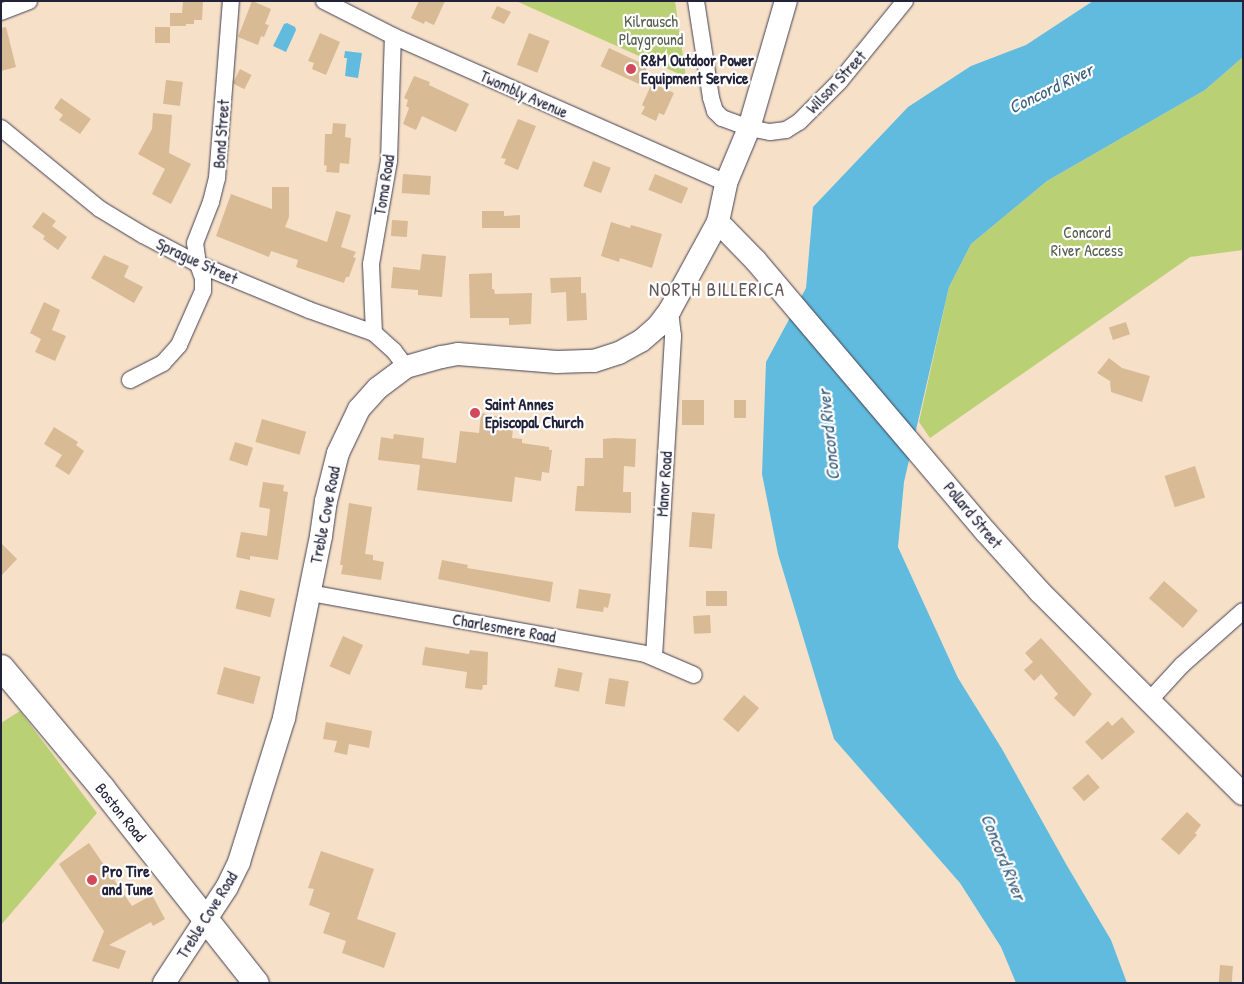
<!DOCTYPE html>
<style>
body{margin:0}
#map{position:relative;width:1244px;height:984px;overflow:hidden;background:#f6e0c8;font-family:"Patrick Hand",sans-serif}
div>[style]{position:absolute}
.green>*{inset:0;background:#bad074}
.water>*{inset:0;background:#61bbde}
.building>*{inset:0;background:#d8bb94;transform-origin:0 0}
.roads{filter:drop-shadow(0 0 1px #423e50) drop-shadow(0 0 1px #423e50)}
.street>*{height:16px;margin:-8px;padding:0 8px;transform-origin:8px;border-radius:8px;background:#fff}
.secondary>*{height:22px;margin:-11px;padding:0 11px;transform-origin:11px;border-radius:11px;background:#fff}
.primary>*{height:25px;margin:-12.5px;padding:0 12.5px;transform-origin:12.5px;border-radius:12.5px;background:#fff}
.dots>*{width:14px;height:14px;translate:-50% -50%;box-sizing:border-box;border:2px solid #fff;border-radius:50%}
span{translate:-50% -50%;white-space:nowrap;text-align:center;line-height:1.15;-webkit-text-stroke:4.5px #fff;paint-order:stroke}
.park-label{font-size:16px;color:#575f4f}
.poi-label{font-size:16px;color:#22223b;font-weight:700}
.left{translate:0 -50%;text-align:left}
.street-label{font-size:16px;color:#22223b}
.water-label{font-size:18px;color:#3b5f7c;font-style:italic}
.quarter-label{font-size:19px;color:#62585a;letter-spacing:1px}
.frame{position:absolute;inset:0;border:2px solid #22223b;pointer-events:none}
</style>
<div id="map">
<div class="green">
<i style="clip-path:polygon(516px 1px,675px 1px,686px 77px)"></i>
<i style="clip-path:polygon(1243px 57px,1243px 250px,1190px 257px,930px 438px,919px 422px,949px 287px,971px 244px,1047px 181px,1205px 90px)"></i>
<i style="clip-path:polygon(20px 711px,97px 813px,1px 925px,1px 723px)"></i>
</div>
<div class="water">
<i style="clip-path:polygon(1093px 1px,1243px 1px,1243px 57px,1205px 90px,1047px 181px,971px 244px,949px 287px,904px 482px,898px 547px,958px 678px,1002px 749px,1066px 864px,1111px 940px,1127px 983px,1016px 983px,1001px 947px,960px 883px,834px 739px,778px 554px,762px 474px,766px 362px,806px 288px,813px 207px,908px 107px,971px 66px,1026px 45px)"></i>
<i style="clip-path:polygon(287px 23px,295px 27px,296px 30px,286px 52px,273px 46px,284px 24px)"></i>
<i style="clip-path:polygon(345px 51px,362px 53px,358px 78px,345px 76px,347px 58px,344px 58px)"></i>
</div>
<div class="building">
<i style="clip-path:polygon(183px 1px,203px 1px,202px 20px,194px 20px,194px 24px,186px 24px,186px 26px,170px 26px,170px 13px,182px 13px)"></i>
<i style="clip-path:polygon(252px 1px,271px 9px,265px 24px,269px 25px,264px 37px,261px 36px,258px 45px,238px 37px)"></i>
<i style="clip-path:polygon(419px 1px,445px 1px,434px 25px,425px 21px,424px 24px,411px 18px)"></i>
<i style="clip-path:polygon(497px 6px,511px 12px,504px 24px,491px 18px)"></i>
<i style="clip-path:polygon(6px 27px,16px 67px,1px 71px,1px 28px)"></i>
<i style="left:155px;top:27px;width:15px;height:16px"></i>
<i style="clip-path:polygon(320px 33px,340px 42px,326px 75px,312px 69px,314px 63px,308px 61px)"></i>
<i style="left:529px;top:33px;width:22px;height:34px;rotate:21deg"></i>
<i style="left:609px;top:48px;width:43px;height:20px;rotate:25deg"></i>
<i style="left:240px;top:69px;width:13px;height:16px;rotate:27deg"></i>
<i style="clip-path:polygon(414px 76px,430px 82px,429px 85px,469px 104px,456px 132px,422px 116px,416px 130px,403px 124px,409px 108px,406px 106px,408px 100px,404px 98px)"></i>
<i style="left:166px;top:80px;width:17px;height:24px;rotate:7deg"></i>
<i style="clip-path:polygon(652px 83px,674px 93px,664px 115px,659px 113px,656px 121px,641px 114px,645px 107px,642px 105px)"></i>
<i style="clip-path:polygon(61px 98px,91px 119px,80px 134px,59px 120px,63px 115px,54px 108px)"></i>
<i style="clip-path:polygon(153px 113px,172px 115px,169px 153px,191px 164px,171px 204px,152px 194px,165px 169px,138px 154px,152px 129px)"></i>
<i style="clip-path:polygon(518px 119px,536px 126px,518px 170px,504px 164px,506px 159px,501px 158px)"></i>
<i style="clip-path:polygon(333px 123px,346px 124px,345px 137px,351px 138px,349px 164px,340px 163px,339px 173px,326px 172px,327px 166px,324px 165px,325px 134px,332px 134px)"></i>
<i style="left:593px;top:161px;width:19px;height:27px;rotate:21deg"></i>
<i style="left:403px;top:174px;width:28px;height:19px;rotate:4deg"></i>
<i style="left:655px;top:174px;width:36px;height:17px;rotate:23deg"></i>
<i style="clip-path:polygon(272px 187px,289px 187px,289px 217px,285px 227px,327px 242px,336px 211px,351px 215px,341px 247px,356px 252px,353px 257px,356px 258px,349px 277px,346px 277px,344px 283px,296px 267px,298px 260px,271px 251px,269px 257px,216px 236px,231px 194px,272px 209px)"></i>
<i style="clip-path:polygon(482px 211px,504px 211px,504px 216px,520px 215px,520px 228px,482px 228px)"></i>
<i style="clip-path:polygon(43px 212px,56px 221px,52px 226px,67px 237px,58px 250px,43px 239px,45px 236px,32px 227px)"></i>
<i style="left:392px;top:220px;width:16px;height:16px;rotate:4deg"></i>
<i style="clip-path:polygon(611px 222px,630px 228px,631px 225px,662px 234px,652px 268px,620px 258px,619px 262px,601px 256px)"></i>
<i style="clip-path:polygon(422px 254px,446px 256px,442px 297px,418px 295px,418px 290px,391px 288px,393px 267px,420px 270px)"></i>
<i style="clip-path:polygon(104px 255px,129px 266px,124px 277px,143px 287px,134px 303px,91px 278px)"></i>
<i style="clip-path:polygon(492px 273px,492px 289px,494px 289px,495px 294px,532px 293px,531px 324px,509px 325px,509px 318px,470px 318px,469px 274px)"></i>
<i style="clip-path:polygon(581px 277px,581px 293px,586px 293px,587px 320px,567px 321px,566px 292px,551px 293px,550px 278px)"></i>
<i style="clip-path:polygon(44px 302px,60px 310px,52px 330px,66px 336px,55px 361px,35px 352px,41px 339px,30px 333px)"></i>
<i style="left:1126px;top:322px;width:13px;height:18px;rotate:72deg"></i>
<i style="clip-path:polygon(1109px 358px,1122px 368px,1150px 376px,1142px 402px,1111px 392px,1110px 381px,1097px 373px)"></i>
<i style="left:682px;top:400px;width:22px;height:25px"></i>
<i style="left:734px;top:400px;width:12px;height:18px"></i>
<i style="clip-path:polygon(481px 413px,514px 420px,512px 438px,522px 439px,522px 443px,549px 447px,549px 450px,552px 450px,549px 473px,542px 472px,541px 481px,515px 477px,512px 502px,417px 490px,420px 465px,378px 460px,381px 437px,393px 439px,394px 434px,424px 438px,422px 458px,456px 463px,460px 431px,479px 433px)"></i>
<i style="left:262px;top:419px;width:46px;height:24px;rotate:16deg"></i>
<i style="clip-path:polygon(54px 427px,78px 442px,76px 445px,84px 451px,69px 475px,55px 466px,62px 455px,44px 444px)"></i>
<i style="clip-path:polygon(614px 438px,636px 439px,635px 467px,624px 466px,623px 492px,631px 492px,631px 513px,575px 511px,577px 486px,584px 486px,585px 458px,603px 458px,603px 439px)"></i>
<i style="left:235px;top:442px;width:19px;height:19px;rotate:18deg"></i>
<i style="left:1195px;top:466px;width:33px;height:32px;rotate:72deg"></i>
<i style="clip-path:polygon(263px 482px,284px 485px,283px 491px,288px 492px,278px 560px,250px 556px,250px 560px,236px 557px,241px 532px,267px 536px,270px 509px,259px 507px)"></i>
<i style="clip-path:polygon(349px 503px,372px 507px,365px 554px,373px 555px,373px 560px,384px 562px,381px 580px,341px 574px,343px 565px,340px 565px)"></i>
<i style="left:692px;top:512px;width:23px;height:35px;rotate:5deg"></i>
<i style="clip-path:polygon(1px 543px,17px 559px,1px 576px)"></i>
<i style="clip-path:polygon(442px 560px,468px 565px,467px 568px,553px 582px,550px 602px,438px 579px)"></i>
<i style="left:1164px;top:581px;width:45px;height:23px;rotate:41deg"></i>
<i style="clip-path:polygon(579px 589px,611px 594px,608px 608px,604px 607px,603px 612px,576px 608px)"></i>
<i style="left:240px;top:590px;width:36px;height:19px;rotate:14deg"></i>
<i style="left:727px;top:591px;width:15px;height:21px;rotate:90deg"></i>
<i style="left:710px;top:615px;width:18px;height:17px;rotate:87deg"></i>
<i style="left:343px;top:636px;width:22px;height:33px;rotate:24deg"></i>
<i style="clip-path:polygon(1041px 638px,1092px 694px,1074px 717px,1054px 698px,1058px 694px,1041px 674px,1034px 681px,1024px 670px,1033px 662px,1025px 653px)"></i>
<i style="clip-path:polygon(425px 647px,469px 654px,470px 650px,488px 652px,487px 685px,483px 685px,482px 690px,465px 688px,467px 672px,422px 665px)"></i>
<i style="left:224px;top:667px;width:38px;height:28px;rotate:15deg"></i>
<i style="left:558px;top:668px;width:25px;height:19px;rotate:11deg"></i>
<i style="left:609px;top:678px;width:20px;height:26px;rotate:9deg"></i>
<i style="left:744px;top:695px;width:20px;height:32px;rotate:41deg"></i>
<i style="clip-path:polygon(1122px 717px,1135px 732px,1102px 760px,1085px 742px,1108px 721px,1112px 726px)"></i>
<i style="clip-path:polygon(326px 722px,372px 731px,369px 748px,349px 744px,347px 755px,334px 752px,337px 741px,323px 739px)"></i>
<i style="left:1088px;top:774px;width:18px;height:21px;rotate:49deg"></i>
<i style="clip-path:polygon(1187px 812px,1201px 825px,1195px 833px,1197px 835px,1179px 855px,1161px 839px)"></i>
<i style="clip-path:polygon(89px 843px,132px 906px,152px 895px,165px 919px,153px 926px,151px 922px,109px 945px,126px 951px,119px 969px,92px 961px,104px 931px,59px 864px)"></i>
<i style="clip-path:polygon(321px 851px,374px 869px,357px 919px,396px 933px,384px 968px,342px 953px,346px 941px,323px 933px,330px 913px,309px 905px,314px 889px,308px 888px)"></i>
<i style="left:1220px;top:965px;width:13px;height:18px;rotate:4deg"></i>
</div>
<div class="roads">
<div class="street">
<i style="left:324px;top:1px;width:77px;rotate:26.9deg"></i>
<i style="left:393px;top:36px;width:364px;rotate:23.8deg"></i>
<i style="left:696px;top:1px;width:98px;rotate:81.2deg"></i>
<i style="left:711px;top:98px;width:14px;rotate:73deg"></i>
<i style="left:715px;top:111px;width:10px;rotate:45deg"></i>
<i style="left:722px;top:118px;width:29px;rotate:20deg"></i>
<i style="left:749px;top:128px;width:21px;rotate:11deg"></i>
<i style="left:770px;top:132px;width:16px;rotate:-7deg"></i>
<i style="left:786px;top:130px;width:15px;rotate:-32deg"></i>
<i style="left:799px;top:122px;width:58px;rotate:-45deg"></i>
<i style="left:840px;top:81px;width:103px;rotate:-50.9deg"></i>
<i style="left:1px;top:12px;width:30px;rotate:-21deg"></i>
<i style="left:1px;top:128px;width:128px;rotate:39.3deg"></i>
<i style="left:100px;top:209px;width:50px;rotate:31.2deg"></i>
<i style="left:143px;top:235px;width:62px;rotate:27.8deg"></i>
<i style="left:198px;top:264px;width:120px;rotate:22.5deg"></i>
<i style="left:309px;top:310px;width:69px;rotate:19.5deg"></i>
<i style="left:374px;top:333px;width:27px;rotate:42deg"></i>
<i style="left:394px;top:351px;width:20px;rotate:53deg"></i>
<i style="left:374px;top:333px;width:69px;rotate:-92.5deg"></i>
<i style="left:371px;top:264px;width:105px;rotate:-80.1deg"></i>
<i style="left:389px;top:161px;width:125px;rotate:-88.2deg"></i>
<i style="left:130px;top:380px;width:37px;rotate:-27deg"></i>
<i style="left:163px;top:363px;width:24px;rotate:-48deg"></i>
<i style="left:179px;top:345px;width:59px;rotate:-66deg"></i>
<i style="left:203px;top:291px;width:13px;rotate:-90deg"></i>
<i style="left:203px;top:278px;width:15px;rotate:-110deg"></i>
<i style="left:198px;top:264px;width:21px;rotate:-98deg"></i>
<i style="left:195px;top:243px;width:44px;rotate:-68.7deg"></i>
<i style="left:211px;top:202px;width:25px;rotate:-76deg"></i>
<i style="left:217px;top:178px;width:178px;rotate:-85.5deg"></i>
<i style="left:310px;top:593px;width:341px;rotate:10.3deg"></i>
<i style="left:645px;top:654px;width:53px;rotate:23.2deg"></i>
<i style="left:654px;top:657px;width:322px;rotate:-86.6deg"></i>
<i style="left:673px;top:336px;width:26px;rotate:-97deg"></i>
<i style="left:1148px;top:702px;width:50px;rotate:-47.4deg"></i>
<i style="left:1182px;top:665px;width:81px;rotate:-41.5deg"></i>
</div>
<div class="secondary">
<i style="left:718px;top:222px;width:54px;rotate:45.7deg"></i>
<i style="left:756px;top:261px;width:355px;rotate:49.7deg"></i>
<i style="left:986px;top:532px;width:81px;rotate:48deg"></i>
<i style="left:1040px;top:592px;width:286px;rotate:44.9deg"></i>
<i style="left:164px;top:983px;width:115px;rotate:-56.7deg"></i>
<i style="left:227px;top:887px;width:28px;rotate:-64deg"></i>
<i style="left:239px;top:862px;width:151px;rotate:-72.6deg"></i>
<i style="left:284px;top:718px;width:186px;rotate:-78.5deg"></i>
<i style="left:321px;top:536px;width:35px;rotate:-82deg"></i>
<i style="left:326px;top:501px;width:49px;rotate:-76deg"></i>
<i style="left:338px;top:453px;width:49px;rotate:-64.5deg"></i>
<i style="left:359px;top:409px;width:28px;rotate:-48deg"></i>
<i style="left:378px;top:388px;width:35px;rotate:-37deg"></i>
<i style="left:406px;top:367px;width:37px;rotate:-16deg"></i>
<i style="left:442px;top:357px;width:16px;rotate:-11deg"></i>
<i style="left:458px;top:354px;width:99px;rotate:4.6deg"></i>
<i style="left:557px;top:362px;width:37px;rotate:-2deg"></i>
<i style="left:594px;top:361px;width:26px;rotate:-18deg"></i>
<i style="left:619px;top:353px;width:25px;rotate:-29deg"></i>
<i style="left:641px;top:341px;width:23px;rotate:-41deg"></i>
<i style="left:658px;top:326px;width:20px;rotate:-53deg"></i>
<i style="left:670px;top:310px;width:100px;rotate:-61.4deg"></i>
<i style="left:718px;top:222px;width:40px;rotate:-78deg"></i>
<i style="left:726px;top:183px;width:60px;rotate:-67.3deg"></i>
<i style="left:749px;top:128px;width:132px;rotate:-73.8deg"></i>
</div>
<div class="primary">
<i style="left:1px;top:667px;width:158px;rotate:50.1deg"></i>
<i style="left:102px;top:788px;width:248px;rotate:51.7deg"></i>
</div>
</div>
<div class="dots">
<i style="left:631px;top:69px;background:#d1495b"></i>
<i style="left:475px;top:413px;background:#d1495b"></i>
<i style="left:92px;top:880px;background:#d1495b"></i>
</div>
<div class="park-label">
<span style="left:651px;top:30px">Kilrausch<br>Playground</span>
<span style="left:1087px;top:241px">Concord<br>River Access</span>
</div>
<div class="poi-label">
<span class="left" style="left:641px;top:69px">R&amp;M Outdoor Power<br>Equipment Service</span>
<span class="left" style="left:485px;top:413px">Saint Annes<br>Episcopal Church</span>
<span class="left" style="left:102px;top:880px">Pro Tire<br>and Tune</span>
</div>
<div class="street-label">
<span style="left:836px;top:82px;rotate:-47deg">Wilson Street</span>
<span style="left:524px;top:94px;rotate:24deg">Twombly Avenue</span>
<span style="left:221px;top:134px;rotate:-86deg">Bond Street</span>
<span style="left:384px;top:185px;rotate:-81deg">Toma Road</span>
<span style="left:197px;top:261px;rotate:25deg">Sprague Street</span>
<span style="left:664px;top:484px;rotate:-86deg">Manor Road</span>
<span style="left:325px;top:515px;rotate:-79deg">Treble Cove Road</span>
<span style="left:973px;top:515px;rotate:50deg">Pollard Street</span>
<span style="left:504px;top:628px;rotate:10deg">Charlesmere Road</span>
<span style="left:121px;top:812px;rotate:51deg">Boston Road</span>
<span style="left:207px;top:915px;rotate:-58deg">Treble Cove Road</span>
</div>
<div class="water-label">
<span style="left:1051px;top:89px;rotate:-26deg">Concord River</span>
<span style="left:829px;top:435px;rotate:-96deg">Concord River</span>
<span style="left:1003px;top:857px;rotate:68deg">Concord River</span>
</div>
<div class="quarter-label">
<span style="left:717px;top:290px">NORTH BILLERICA</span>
</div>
<div class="frame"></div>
</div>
